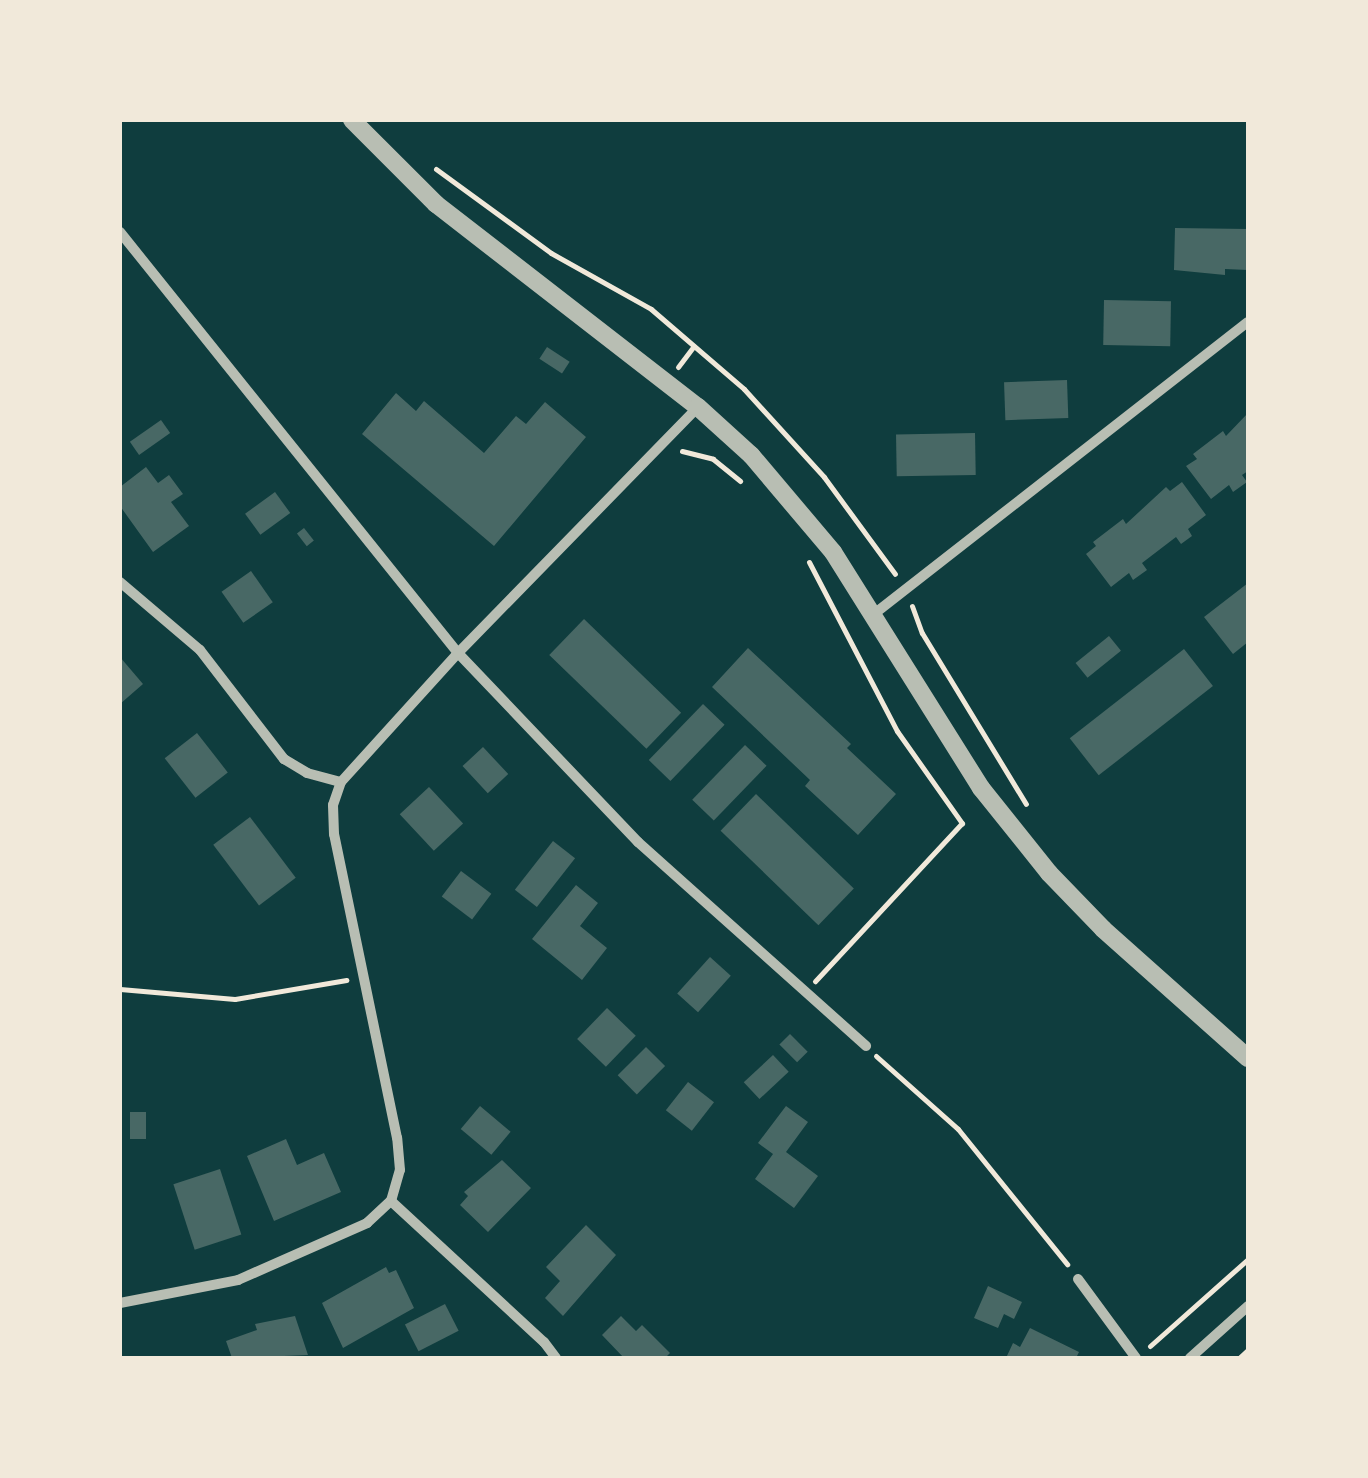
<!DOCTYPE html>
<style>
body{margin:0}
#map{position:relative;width:1368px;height:1478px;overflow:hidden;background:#0f3d3e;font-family:Mulish,sans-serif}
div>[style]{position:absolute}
.building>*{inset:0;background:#486865;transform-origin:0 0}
.path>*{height:5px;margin:-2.5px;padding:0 2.5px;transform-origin:2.5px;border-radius:2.5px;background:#f1e9da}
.minor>*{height:10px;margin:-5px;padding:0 5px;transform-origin:5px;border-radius:5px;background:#b8beb3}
.tertiary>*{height:18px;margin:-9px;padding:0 9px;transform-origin:9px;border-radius:9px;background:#b8beb3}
span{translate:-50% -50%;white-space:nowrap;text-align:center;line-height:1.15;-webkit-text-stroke:8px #f1e9da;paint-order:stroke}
.frame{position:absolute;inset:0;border:122px solid #f1e9da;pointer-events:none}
</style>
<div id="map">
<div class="building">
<i style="clip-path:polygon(1175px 228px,1248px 229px,1248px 270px,1225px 269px,1225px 275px,1174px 270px)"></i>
<i style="left:1104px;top:300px;width:67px;height:45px;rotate:1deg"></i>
<i style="left:547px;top:347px;width:27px;height:14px;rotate:33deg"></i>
<i style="left:1067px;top:380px;width:38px;height:63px;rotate:88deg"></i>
<i style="clip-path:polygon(396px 393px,416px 411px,424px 401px,484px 453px,516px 416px,526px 424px,545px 402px,586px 437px,494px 546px,362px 434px)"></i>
<i style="clip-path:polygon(1248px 413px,1248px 471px,1242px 475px,1247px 482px,1233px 492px,1229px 485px,1211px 499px,1186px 466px,1197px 459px,1193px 454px,1223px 431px,1226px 436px)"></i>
<i style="left:161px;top:420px;width:16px;height:38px;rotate:55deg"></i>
<i style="left:975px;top:433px;width:42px;height:79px;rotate:89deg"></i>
<i style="clip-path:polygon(146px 467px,158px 483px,169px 475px,183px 494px,171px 502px,189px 526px,153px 552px,120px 506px,120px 487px)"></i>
<i style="clip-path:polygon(1182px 482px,1206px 515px,1188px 529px,1192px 536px,1181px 544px,1176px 537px,1142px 563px,1147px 570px,1133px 580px,1129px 573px,1111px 587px,1086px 554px,1096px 546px,1093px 542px,1123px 519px,1126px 524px,1166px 487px,1170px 491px)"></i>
<i style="left:275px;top:492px;width:26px;height:37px;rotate:54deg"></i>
<i style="left:304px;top:528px;width:16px;height:9px;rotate:52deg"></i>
<i style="left:251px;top:571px;width:38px;height:36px;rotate:55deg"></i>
<i style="clip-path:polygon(1248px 583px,1248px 642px,1233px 654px,1204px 617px)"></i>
<i style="left:584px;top:619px;width:135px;height:50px;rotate:44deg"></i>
<i style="left:1109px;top:636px;width:19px;height:43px;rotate:51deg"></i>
<i style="clip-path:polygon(748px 648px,851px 744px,847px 748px,896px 794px,858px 835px,805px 786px,810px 780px,712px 687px)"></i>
<i style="left:1184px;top:649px;width:47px;height:145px;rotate:52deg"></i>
<i style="clip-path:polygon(120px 657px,143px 684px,120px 704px)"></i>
<i style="left:703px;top:704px;width:30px;height:78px;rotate:44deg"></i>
<i style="left:197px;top:733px;width:50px;height:41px;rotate:52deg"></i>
<i style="left:745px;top:745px;width:30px;height:76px;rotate:44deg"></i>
<i style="left:483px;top:747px;width:37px;height:28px;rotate:47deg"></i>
<i style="left:429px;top:787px;width:50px;height:40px;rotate:47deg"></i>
<i style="left:756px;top:794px;width:136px;height:51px;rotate:44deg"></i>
<i style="left:250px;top:817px;width:76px;height:46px;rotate:53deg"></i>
<i style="left:553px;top:841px;width:28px;height:62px;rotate:38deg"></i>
<i style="left:461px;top:871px;width:38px;height:32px;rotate:37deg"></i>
<i style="clip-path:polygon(576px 885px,598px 903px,580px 926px,607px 948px,582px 980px,532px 939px)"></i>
<i style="left:710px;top:957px;width:28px;height:49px;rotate:42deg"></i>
<i style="left:607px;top:1008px;width:40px;height:43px;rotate:44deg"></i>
<i style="left:790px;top:1034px;width:25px;height:15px;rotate:45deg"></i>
<i style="left:646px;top:1047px;width:27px;height:40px;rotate:45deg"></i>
<i style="left:773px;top:1055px;width:23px;height:40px;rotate:47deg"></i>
<i style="left:688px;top:1082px;width:33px;height:36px;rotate:38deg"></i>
<i style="left:480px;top:1106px;width:40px;height:30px;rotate:40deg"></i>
<i style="clip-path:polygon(786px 1106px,808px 1122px,786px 1152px,818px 1176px,794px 1208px,755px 1179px,773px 1154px,758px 1143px)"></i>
<i style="left:146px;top:1112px;width:27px;height:16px;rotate:90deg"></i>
<i style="clip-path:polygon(286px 1139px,297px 1165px,324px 1153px,341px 1192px,274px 1221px,247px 1156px)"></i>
<i style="clip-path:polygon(502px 1160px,531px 1188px,488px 1232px,460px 1205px,468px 1196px,464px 1192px)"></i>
<i style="left:220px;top:1169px;width:69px;height:49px;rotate:72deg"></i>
<i style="clip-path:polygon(586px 1225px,616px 1255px,563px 1316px,545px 1298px,560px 1281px,546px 1267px)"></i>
<i style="clip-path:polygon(386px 1267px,389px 1273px,396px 1270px,414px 1308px,343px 1348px,322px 1303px)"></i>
<i style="clip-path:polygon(988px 1286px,1022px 1302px,1014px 1319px,1004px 1314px,998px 1328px,974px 1318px)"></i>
<i style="left:445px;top:1304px;width:30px;height:45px;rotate:63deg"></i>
<i style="clip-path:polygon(295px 1316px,308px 1355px,232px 1358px,226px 1341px,257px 1330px,255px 1324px)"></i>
<i style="clip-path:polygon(621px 1316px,636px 1331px,642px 1325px,670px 1353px,665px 1358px,624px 1358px,602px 1335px)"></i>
<i style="clip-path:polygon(1030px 1328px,1079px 1352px,1076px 1358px,1006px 1358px,1013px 1343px,1020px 1347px)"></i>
</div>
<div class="path">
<i style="left:436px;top:169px;width:142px;rotate:36.1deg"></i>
<i style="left:551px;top:253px;width:115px;rotate:29.2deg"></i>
<i style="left:651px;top:309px;width:123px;rotate:40.7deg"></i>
<i style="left:744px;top:389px;width:119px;rotate:47.7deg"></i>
<i style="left:824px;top:477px;width:120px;rotate:53.8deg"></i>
<i style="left:678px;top:367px;width:26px;rotate:-53deg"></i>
<i style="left:682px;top:451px;width:32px;rotate:14deg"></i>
<i style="left:713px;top:459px;width:35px;rotate:39deg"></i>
<i style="left:809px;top:562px;width:191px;rotate:62.5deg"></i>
<i style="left:897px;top:731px;width:113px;rotate:54.8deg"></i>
<i style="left:962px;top:823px;width:216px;rotate:132.9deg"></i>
<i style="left:912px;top:606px;width:29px;rotate:70deg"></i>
<i style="left:922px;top:633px;width:200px;rotate:58.7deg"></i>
<i style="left:120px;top:989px;width:115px;rotate:5deg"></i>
<i style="left:235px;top:999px;width:113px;rotate:-9.7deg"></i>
<i style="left:876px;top:1056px;width:110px;rotate:41.7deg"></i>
<i style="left:958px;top:1129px;width:174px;rotate:51.1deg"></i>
<i style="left:1150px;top:1346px;width:131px;rotate:-41.6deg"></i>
<i style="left:1239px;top:1358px;width:12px;rotate:-42deg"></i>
</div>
<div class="minor">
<i style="left:120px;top:232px;width:540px;rotate:51.24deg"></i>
<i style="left:458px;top:653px;width:261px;rotate:46.4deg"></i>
<i style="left:638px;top:842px;width:306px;rotate:41.8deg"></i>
<i style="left:120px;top:582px;width:105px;rotate:40.4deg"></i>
<i style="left:200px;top:650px;width:138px;rotate:52.4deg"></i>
<i style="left:284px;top:759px;width:27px;rotate:31deg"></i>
<i style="left:307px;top:773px;width:35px;rotate:15deg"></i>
<i style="left:874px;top:614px;width:474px;rotate:-38deg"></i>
<i style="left:391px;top:1201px;width:32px;rotate:-74deg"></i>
<i style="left:400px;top:1170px;width:32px;rotate:-95deg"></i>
<i style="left:397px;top:1138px;width:310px;rotate:-101.7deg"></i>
<i style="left:334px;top:834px;width:29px;rotate:-92deg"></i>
<i style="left:333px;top:805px;width:24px;rotate:-71deg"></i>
<i style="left:341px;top:782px;width:174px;rotate:-47.8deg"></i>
<i style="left:458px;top:653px;width:344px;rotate:-45.7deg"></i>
<i style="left:391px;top:1201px;width:208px;rotate:42.7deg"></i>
<i style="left:544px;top:1342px;width:20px;rotate:53deg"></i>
<i style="left:1078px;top:1279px;width:98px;rotate:53.7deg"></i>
<i style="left:120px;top:1303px;width:120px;rotate:-11deg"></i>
<i style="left:238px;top:1280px;width:141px;rotate:-23.8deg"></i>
<i style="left:367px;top:1223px;width:33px;rotate:-43deg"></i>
<i style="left:1190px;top:1358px;width:78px;rotate:-41.9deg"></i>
</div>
<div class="tertiary">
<i style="left:352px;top:120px;width:119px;rotate:45deg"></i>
<i style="left:436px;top:204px;width:331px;rotate:37.8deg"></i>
<i style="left:698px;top:407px;width:72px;rotate:42.2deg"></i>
<i style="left:751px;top:455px;width:127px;rotate:49.8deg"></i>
<i style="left:833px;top:552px;width:279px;rotate:57.9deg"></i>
<i style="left:981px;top:788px;width:109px;rotate:51.3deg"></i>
<i style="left:1049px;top:873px;width:78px;rotate:46deg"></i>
<i style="left:1103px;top:929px;width:194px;rotate:41.7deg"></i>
</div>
<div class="frame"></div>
</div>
